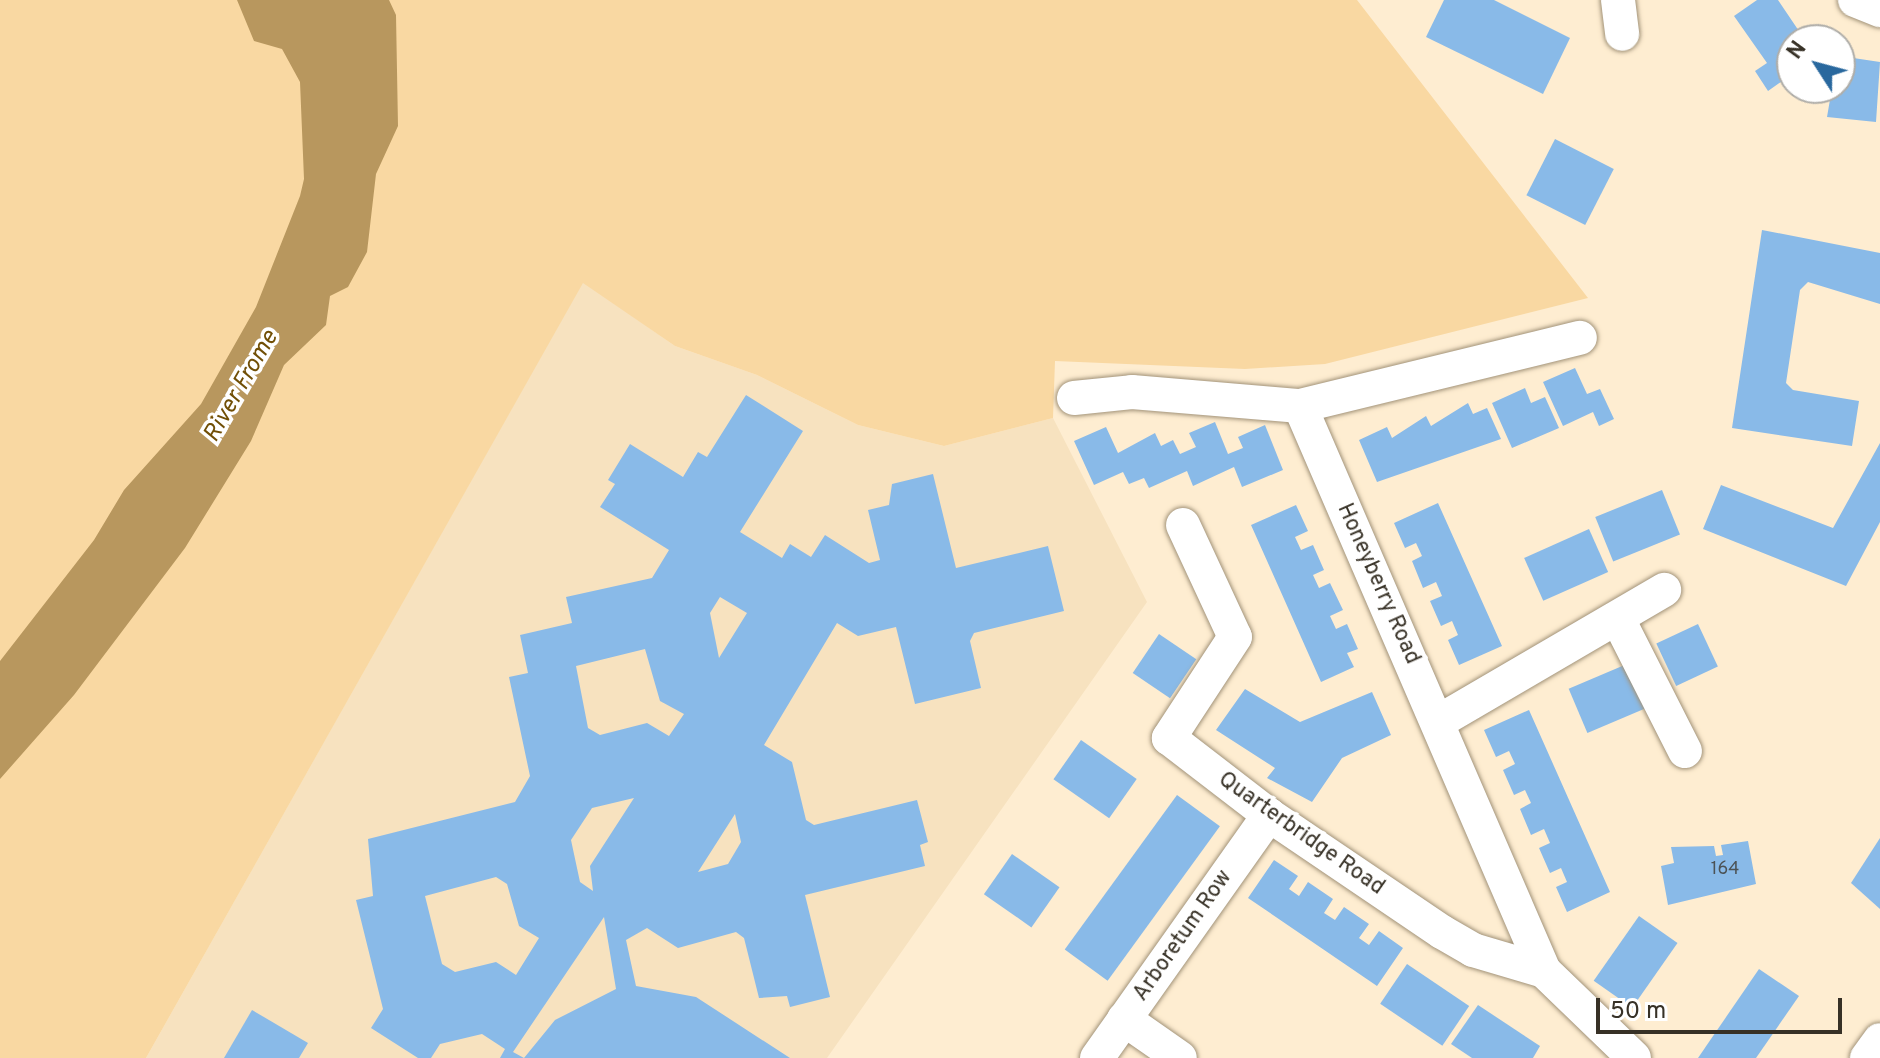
<!DOCTYPE html>
<style>
body{margin:0}
#map{position:relative;width:1880px;height:1058px;overflow:hidden;background:#feedd1;font-family:Overpass,sans-serif}
div>[style]{position:absolute}
.built>*{inset:0;background:#f7e2bf}
.green>*{inset:0;background:#f9d8a2}
.water>*{inset:0;background:#b8975e}
.building>*{inset:0;background:#89bae8;transform-origin:0 0}
.roads{filter:drop-shadow(0 0 2px #a29379) drop-shadow(0 0 2px #a29379)}
.minor>*{height:34px;margin:-17px;padding:0 17px;transform-origin:17px;border-radius:17px;background:#fff}
span{translate:-50% -50%;white-space:nowrap;text-align:center;line-height:1.15;-webkit-text-stroke:7px #fff;paint-order:stroke}
.number-label{font-size:18px;color:#4c5356}
.number-label span{-webkit-text-stroke-width:0}
.street-label{font-size:22px;color:#373126}
.water-label{font-size:24px;color:#714f06;font-style:italic}
.north{position:absolute;left:1776px;top:24px;width:80px;height:80px;box-sizing:border-box;background:#fff;border:2px solid #afada8;border-radius:50%;rotate:306deg;font-size:22px;font-weight:700;line-height:32px;text-align:center;color:#373126}
.north::after{content:'';display:block;margin:auto;width:28px;height:36px;background:#29689e;clip-path:polygon(50% 0,100% 100%,50% 72%,0 100%)}
.scale{position:absolute;left:1596px;top:998px;width:246px;height:36px;box-sizing:border-box;border:4px solid #373126;border-top:0;padding-left:10px;font-size:24px;line-height:28px;white-space:nowrap;color:#373126;-webkit-text-stroke:6px #fff;paint-order:stroke}
</style>
<div id="map">
<div class="built">
<i style="clip-path:polygon(583px 282px,675px 346px,757px 375px,858px 425px,944px 446px,1053px 418px,1147px 602px,827px 1058px,146px 1058px)"></i>
</div>
<div class="green">
<i style="clip-path:polygon(0 0,1357px 0,1588px 298px,1325px 364px,1245px 369px,1055px 361px,1053px 418px,944px 446px,858px 425px,757px 375px,675px 346px,583px 283px,146px 1058px,0 1058px)"></i>
</div>
<div class="water">
<i style="clip-path:polygon(237px 0,389px 0,396px 15px,398px 126px,376px 174px,367px 252px,348px 287px,330px 296px,326px 325px,284px 365px,251px 441px,185px 548px,74px 695px,0 779px,0 661px,94px 540px,124px 490px,201px 404px,256px 307px,300px 196px,304px 179px,300px 82px,282px 49px,254px 41px)"></i>
</div>
<div class="building">
<i style="clip-path:polygon(1444px 0,1494px 0,1570px 38px,1543px 94px,1426px 37px)"></i>
<i style="clip-path:polygon(1757px 0,1778px 0,1805px 40px,1792px 40px,1792px 74px,1768px 91px,1755px 71px,1767px 63px,1734px 16px)"></i>
<i style="clip-path:polygon(1840px 56px,1880px 62px,1876px 122px,1827px 117px,1832px 88px,1840px 88px)"></i>
<i style="left:1555px;top:139px;width:66px;height:63px;rotate:27deg"></i>
<i style="clip-path:polygon(1762px 230px,1880px 253px,1880px 304px,1808px 282px,1800px 290px,1786px 383px,1793px 390px,1859px 401px,1852px 446px,1732px 428px)"></i>
<i style="clip-path:polygon(1575px 368px,1587px 394px,1600px 389px,1614px 419px,1599px 426px,1593px 412px,1563px 426px,1543px 382px)"></i>
<i style="clip-path:polygon(1525px 388px,1531px 403px,1545px 397px,1559px 428px,1512px 448px,1492px 403px)"></i>
<i style="clip-path:polygon(evenodd,746px 395px,803px 431px,740px 532px,782px 558px,790px 544px,811px 557px,825px 535px,869px 563px,880px 560px,868px 510px,889px 505px,892px 484px,933px 474px,956px 568px,1048px 546px,1064px 611px,974px 633px,970px 641px,981px 688px,915px 704px,896px 627px,858px 636px,837px 623px,764px 745px,792px 762px,806px 820px,814px 825px,917px 800px,928px 842px,920px 845px,925px 866px,805px 895px,830px 997px,790px 1007px,787px 996px,759px 998px,744px 938px,736px 932px,678px 948px,647px 928px,626px 940px,636px 986px,696px 997px,790px 1058px,500px 1058px,505px 1049px,482px 1034px,440px 1044px,431px 1058px,418px 1058px,371px 1028px,383px 1009px,356px 900px,373px 896px,368px 839px,515px 802px,530px 776px,509px 677px,528px 673px,520px 635px,572px 623px,566px 597px,652px 578px,669px 550px,600px 507px,615px 484px,608px 480px,630px 444px,683px 477px,698px 452px,707px 457px,746px 395px,720px 597px,747px 613px,719px 658px,710px 613px,720px 597px,746px 395px,645px 649px,660px 701px,684px 714px,669px 736px,647px 723px,600px 735px,588px 728px,576px 666px,645px 649px,746px 395px,634px 798px,590px 866px,593px 891px,580px 882px,571px 840px,592px 808px,634px 798px,746px 395px,735px 814px,741px 842px,728px 864px,698px 872px,735px 814px,746px 395px,496px 877px,507px 884px,519px 926px,539px 938px,516px 975px,496px 962px,455px 972px,442px 964px,425px 896px,496px 877px,746px 395px,604px 917px,616px 989px,555px 1020px,524px 1058px,513px 1052px,604px 917px)"></i>
<i style="clip-path:polygon(1468px 403px,1473px 414px,1487px 408px,1501px 439px,1377px 482px,1359px 440px,1387px 427px,1392px 438px,1426px 416px,1431px 426px)"></i>
<i style="clip-path:polygon(1215px 422px,1228px 454px,1243px 448px,1238px 437px,1265px 425px,1283px 470px,1242px 487px,1234px 467px,1193px 486px,1187px 471px,1149px 488px,1144px 478px,1129px 484px,1123px 472px,1094px 485px,1074px 441px,1106px 427px,1118px 453px,1155px 433px,1161px 446px,1173px 440px,1180px 454px,1196px 447px,1189px 433px)"></i>
<i style="clip-path:polygon(1880px 443px,1880px 522px,1846px 586px,1703px 529px,1721px 485px,1833px 528px)"></i>
<i style="left:1662px;top:490px;width:48px;height:72px;rotate:68deg"></i>
<i style="clip-path:polygon(1438px 503px,1502px 646px,1459px 665px,1448px 640px,1458px 635px,1452px 621px,1441px 626px,1430px 601px,1442px 596px,1436px 582px,1423px 588px,1412px 561px,1422px 556px,1416px 543px,1405px 548px,1394px 523px)"></i>
<i style="clip-path:polygon(1296px 505px,1308px 531px,1295px 537px,1301px 550px,1313px 545px,1324px 570px,1313px 575px,1319px 588px,1330px 583px,1343px 610px,1330px 616px,1336px 629px,1347px 624px,1358px 649px,1347px 653px,1354px 667px,1321px 682px,1251px 525px)"></i>
<i style="left:1589px;top:529px;width:47px;height:71px;rotate:66deg"></i>
<i style="left:1698px;top:624px;width:47px;height:46px;rotate:65deg"></i>
<i style="left:1159px;top:634px;width:45px;height:47px;rotate:34deg"></i>
<i style="left:1634px;top:661px;width:48px;height:71px;rotate:67deg"></i>
<i style="clip-path:polygon(1245px 689px,1300px 722px,1372px 692px,1391px 735px,1342px 758px,1312px 802px,1267px 778px,1275px 768px,1216px 730px)"></i>
<i style="clip-path:polygon(1529px 710px,1610px 892px,1567px 912px,1556px 887px,1567px 882px,1561px 868px,1550px 873px,1539px 848px,1550px 843px,1544px 829px,1531px 835px,1520px 809px,1531px 803px,1525px 790px,1514px 795px,1503px 770px,1515px 764px,1509px 751px,1496px 757px,1484px 730px)"></i>
<i style="left:1081px;top:740px;width:68px;height:48px;rotate:35deg"></i>
<i style="left:1177px;top:795px;width:53px;height:191px;rotate:36deg"></i>
<i style="clip-path:polygon(1880px 838px,1880px 909px,1851px 883px)"></i>
<i style="clip-path:polygon(1748px 841px,1756px 884px,1668px 905px,1661px 866px,1674px 863px,1671px 847px,1714px 846px,1716px 856px,1723px 855px,1721px 845px)"></i>
<i style="left:1012px;top:854px;width:58px;height:49px;rotate:35deg"></i>
<i style="clip-path:polygon(1274px 860px,1298px 876px,1289px 889px,1299px 896px,1308px 882px,1333px 899px,1324px 913px,1335px 920px,1344px 907px,1369px 924px,1359px 938px,1369px 945px,1379px 931px,1403px 948px,1377px 986px,1248px 898px)"></i>
<i style="left:1639px;top:916px;width:47px;height:79px;rotate:35deg"></i>
<i style="left:1407px;top:964px;width:75px;height:48px;rotate:34deg"></i>
<i style="clip-path:polygon(1759px 969px,1799px 996px,1756px 1058px,1698px 1058px)"></i>
<i style="clip-path:polygon(1478px 1005px,1540px 1046px,1533px 1058px,1472px 1058px,1451px 1044px)"></i>
<i style="clip-path:polygon(252px 1010px,308px 1043px,299px 1058px,224px 1058px)"></i>
</div>
<div class="roads">
<div class="minor">
<i style="left:1618px;top:0;width:34px;rotate:83deg"></i>
<i style="left:1855px;top:0;width:27px;rotate:22deg"></i>
<i style="left:1074px;top:398px;width:58px;rotate:-5.9deg"></i>
<i style="left:1132px;top:392px;width:169px;rotate:4.8deg"></i>
<i style="left:1300px;top:406px;width:615px;rotate:66.64deg"></i>
<i style="left:1300px;top:406px;width:288px;rotate:-13.7deg"></i>
<i style="left:1183px;top:525px;width:123px;rotate:65.1deg"></i>
<i style="left:1235px;top:637px;width:121px;rotate:123.2deg"></i>
<i style="left:1169px;top:738px;width:126px;rotate:37.6deg"></i>
<i style="left:1269px;top:815px;width:209px;rotate:34.1deg"></i>
<i style="left:1442px;top:932px;width:36px;rotate:30deg"></i>
<i style="left:1473px;top:950px;width:74px;rotate:16.5deg"></i>
<i style="left:1544px;top:971px;width:125px;rotate:44deg"></i>
<i style="left:1618px;top:619px;width:148px;rotate:63.1deg"></i>
<i style="left:1438px;top:722px;width:262px;rotate:-30.3deg"></i>
<i style="left:1124px;top:1019px;width:68px;rotate:34.9deg"></i>
<i style="left:1097px;top:1058px;width:298px;rotate:-54.7deg"></i>
<i style="left:1867px;top:1058px;width:22px;rotate:-54deg"></i>
</div>
</div>
<div class="number-label">
<span style="left:1725px;top:870px">164</span>
</div>
<div class="street-label">
<span style="left:1378px;top:584px;rotate:66deg">Honeyberry Road</span>
<span style="left:1301px;top:834px;rotate:35deg">Quarterbridge Road</span>
<span style="left:1183px;top:936px;rotate:-55deg">Arboretum Row</span>
</div>
<div class="water-label">
<span style="left:242px;top:387px;rotate:-60deg">River Frome</span>
</div>
<div class="north">N</div>
<div class="scale">50 m</div>
</div>
